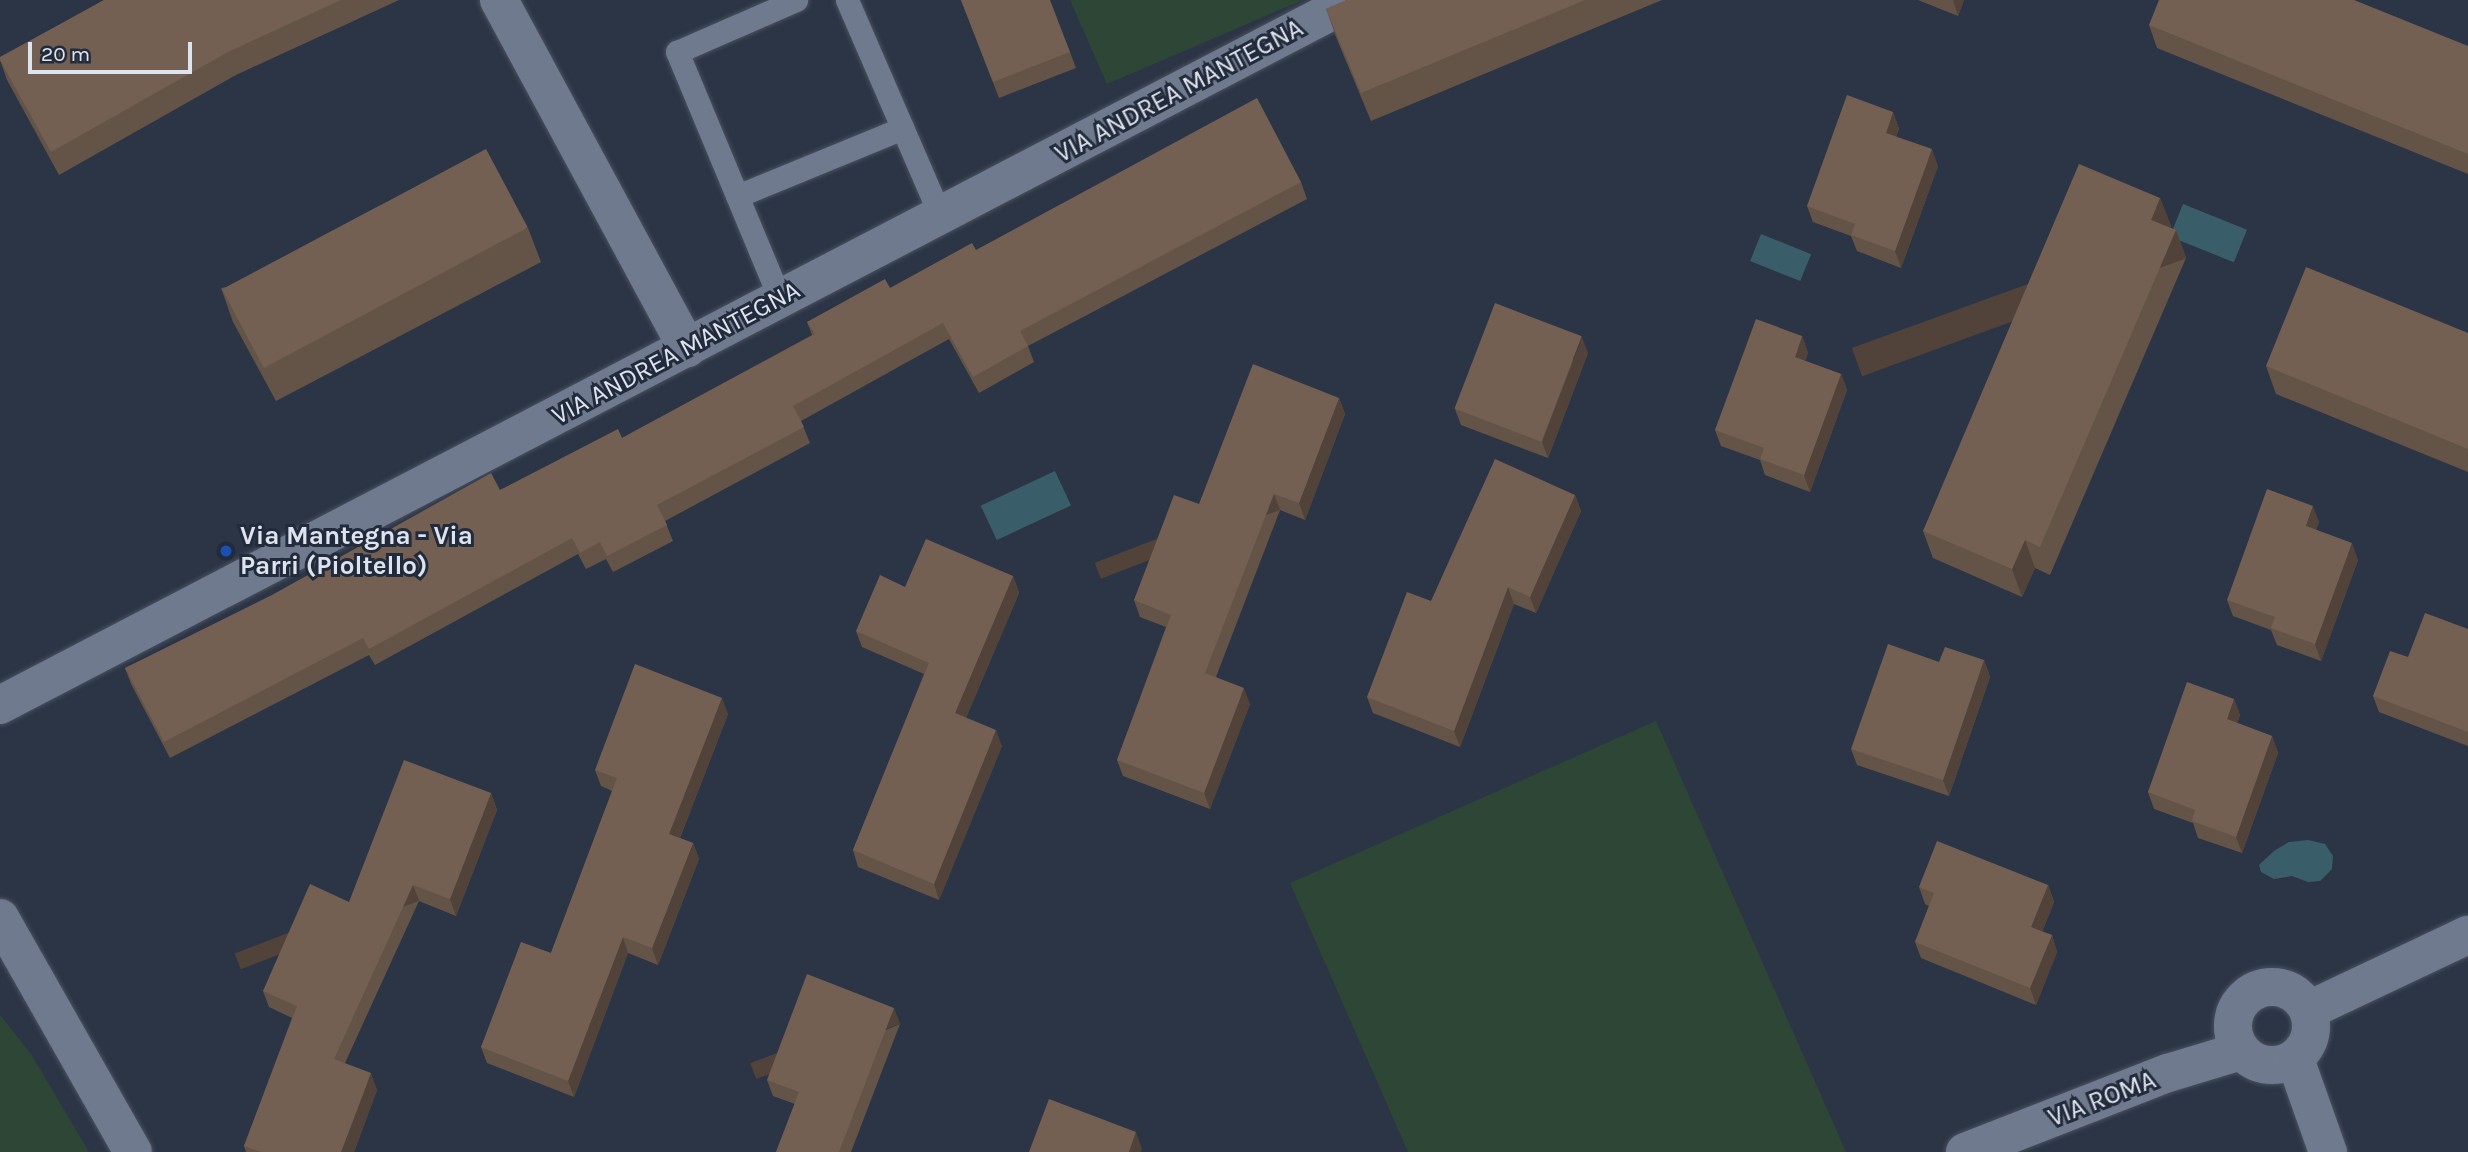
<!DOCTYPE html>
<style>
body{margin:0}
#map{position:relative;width:2468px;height:1152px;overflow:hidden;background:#2c3546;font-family:Karla,sans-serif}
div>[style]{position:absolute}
.green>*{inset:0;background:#2e4636}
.water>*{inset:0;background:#3a5e69;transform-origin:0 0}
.roads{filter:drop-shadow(0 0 2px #49505f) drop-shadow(0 0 2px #49505f)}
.lane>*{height:23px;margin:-11.5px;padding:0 11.5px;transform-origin:11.5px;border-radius:11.5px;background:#707a8e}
.street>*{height:38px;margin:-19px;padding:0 19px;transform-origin:19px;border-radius:19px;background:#707a8e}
.street>.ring{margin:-19px;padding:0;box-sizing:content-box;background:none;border:38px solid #707a8e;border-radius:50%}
.wall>*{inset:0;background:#645347}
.shaded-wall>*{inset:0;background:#51433a;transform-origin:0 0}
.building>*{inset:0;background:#746053;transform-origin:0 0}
.dots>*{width:19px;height:19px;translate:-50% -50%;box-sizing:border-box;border:4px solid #222b3b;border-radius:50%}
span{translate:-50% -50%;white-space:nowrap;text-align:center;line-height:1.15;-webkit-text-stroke:6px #222b3b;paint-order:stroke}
.street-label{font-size:26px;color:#dee4ef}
.poi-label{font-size:26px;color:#dee4ef;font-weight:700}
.left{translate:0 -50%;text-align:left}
.scale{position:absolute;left:28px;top:42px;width:164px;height:32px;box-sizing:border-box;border:4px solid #dee4ef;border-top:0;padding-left:9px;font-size:21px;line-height:24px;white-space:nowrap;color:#dee4ef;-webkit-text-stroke:5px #222b3b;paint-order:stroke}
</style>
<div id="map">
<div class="green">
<i style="clip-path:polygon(1070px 0,1303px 0,1107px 84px)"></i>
<i style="clip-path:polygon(1656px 721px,1846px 1152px,1408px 1152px,1290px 883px)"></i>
<i style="clip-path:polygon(0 1015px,31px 1054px,89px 1152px,0 1152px)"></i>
</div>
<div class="water">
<i style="left:2183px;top:204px;width:69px;height:35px;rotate:22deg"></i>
<i style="left:1761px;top:234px;width:54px;height:29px;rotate:22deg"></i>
<i style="left:1055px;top:471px;width:38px;height:82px;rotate:65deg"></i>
<i style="clip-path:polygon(2308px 840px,2325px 844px,2333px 856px,2332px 869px,2320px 881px,2308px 882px,2292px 876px,2274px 879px,2261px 872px,2259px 865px,2274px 851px,2289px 842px)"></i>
</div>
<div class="roads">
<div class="lane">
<i style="left:847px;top:0;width:234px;rotate:66.6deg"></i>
<i style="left:737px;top:196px;width:179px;rotate:-22.3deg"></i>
<i style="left:780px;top:299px;width:268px;rotate:-112.6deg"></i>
<i style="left:677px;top:52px;width:130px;rotate:-23.6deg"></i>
</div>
<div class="street">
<i style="left:499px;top:0;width:396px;rotate:61.6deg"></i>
<i style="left:0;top:705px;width:1526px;rotate:-27.52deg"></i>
<i style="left:0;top:918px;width:269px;rotate:60.4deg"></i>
<i class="ring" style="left:2233px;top:987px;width:40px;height:40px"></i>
<i style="left:2309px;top:1010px;width:176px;rotate:-25.3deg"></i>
<i style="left:2295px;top:1059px;width:99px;rotate:70.5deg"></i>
<i style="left:1965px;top:1152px;width:218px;rotate:-21.3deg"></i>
<i style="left:2168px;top:1073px;width:76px;rotate:-16.8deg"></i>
</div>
</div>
<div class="wall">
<i style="clip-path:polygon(104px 0,399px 0,236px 75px,59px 175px,7px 80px,0 60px)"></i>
<i style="clip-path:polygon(961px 0,1070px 52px,1076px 68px,999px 98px)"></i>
<i style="clip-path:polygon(1347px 0,1662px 0,1371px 121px,1336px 37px,1326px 9px)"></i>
<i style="clip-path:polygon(1918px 0,1964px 0,1958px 16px)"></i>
<i style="clip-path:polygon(2149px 25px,2468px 46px,2468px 174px,2157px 48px)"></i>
<i style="clip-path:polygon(1893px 112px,1899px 129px,1896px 137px,1938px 166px,1901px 268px,1857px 251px,1851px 236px,1813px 222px,1807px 206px)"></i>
<i style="clip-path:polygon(1301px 182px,1307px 199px,1028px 346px,1034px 362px,979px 393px,949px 339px,801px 421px,810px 443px,665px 521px,673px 541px,613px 572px,606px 559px,586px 569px,578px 554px,375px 665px,369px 655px,170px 758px,131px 684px,125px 668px,500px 490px,622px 438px,812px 335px,807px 322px,890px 288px,976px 250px)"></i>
<i style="clip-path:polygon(2160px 198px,2171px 226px,2170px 228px,2176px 230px,2186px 258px,2050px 575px,2035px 568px,2022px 597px,1933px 558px,1923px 531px)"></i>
<i style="clip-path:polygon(528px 228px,541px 262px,276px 401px,233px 322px,221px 288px)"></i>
<i style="clip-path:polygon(2468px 333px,2468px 472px,2276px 394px,2266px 366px)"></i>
<i style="clip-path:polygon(1802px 336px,1808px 353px,1805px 361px,1841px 374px,1847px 390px,1810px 492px,1765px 475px,1760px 460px,1721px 446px,1715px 430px)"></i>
<i style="clip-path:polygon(1588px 353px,1548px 458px,1461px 425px,1455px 409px)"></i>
<i style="clip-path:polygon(1339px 398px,1345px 414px,1305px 520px,1280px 510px,1216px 677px,1250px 704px,1210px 809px,1123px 776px,1117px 760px,1166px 627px,1140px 617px,1134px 600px,1199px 504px)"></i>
<i style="clip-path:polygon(1575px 495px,1581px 511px,1536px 613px,1514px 604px,1460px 747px,1373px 713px,1367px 697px,1431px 601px)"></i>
<i style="clip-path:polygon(2319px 522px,2316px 530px,2358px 560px,2321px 661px,2277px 645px,2271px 630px,2233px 616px,2227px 600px)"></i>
<i style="clip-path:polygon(1013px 576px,1019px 593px,966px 718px,1002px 746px,939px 900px,858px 867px,853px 850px,924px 674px,862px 647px,856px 631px,905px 587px)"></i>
<i style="clip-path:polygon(2468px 629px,2468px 746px,2379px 712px,2373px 696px,2408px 657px)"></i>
<i style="clip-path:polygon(1984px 660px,1990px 677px,1949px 796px,1857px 765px,1851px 749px)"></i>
<i style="clip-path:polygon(2234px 699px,2240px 715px,2237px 723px,2272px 736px,2278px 753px,2242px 853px,2198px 838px,2193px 823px,2154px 809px,2148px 792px)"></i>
<i style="clip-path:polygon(728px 714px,680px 838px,693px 843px,699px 859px,658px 965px,628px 953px,574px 1097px,487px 1063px,481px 1047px,551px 953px,612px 791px,601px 786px,595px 770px)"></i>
<i style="clip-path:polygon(491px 793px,497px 810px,456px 916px,419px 901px,345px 1063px,377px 1090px,354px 1152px,246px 1152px,244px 1146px,292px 1018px,269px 1007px,263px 991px)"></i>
<i style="clip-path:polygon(2048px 885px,2054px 902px,2042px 932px,2052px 935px,2057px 952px,2036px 1005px,1921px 958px,1915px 942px,1929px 906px,1925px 904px,1919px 887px)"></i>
<i style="clip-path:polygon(900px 1024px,851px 1152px,776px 1152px,795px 1104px,773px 1096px,767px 1080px)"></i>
</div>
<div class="shaded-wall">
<i style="clip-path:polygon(1953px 0,1964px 0,1958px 16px)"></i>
<i style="clip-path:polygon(1893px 112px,1899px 129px,1892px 149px,1886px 133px)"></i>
<i style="clip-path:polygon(1932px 149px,1938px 166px,1901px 268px,1895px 251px)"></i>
<i style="clip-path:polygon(2160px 198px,2171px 226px,2161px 247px,2151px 220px)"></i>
<i style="left:2176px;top:230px;width:30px;height:345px;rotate:70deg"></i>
<i style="clip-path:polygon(1802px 336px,1808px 353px,1800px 374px,1795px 357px)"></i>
<i style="clip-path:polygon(1582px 337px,1588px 353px,1548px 458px,1542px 442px)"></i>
<i style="clip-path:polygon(1841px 374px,1847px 390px,1810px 492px,1804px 475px)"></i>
<i style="clip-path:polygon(1339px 398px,1345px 414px,1305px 520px,1299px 503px)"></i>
<i style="left:1274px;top:494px;width:17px;height:192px;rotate:69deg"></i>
<i style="clip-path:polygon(1575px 495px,1581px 511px,1536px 613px,1530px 597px)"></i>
<i style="clip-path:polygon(2313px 506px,2319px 522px,2312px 542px,2306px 526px)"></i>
<i style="clip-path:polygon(2025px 540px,2035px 568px,2022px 597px,2012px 569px)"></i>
<i style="clip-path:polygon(2352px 543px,2358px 560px,2321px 661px,2315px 644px)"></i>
<i style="clip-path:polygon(1013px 576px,1019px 593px,961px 730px,955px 713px)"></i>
<i style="clip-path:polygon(1508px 587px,1514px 604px,1460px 747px,1454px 731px)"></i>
<i style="clip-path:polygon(1984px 660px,1990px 677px,1949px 796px,1943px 780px)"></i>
<i style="clip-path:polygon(1244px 688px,1250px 704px,1210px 809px,1204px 793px)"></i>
<i style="clip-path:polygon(722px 698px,728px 714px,675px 850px,669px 834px)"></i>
<i style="clip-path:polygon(2234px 699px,2240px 715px,2233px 736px,2227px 719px)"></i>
<i style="clip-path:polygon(996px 730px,1002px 746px,939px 900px,934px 884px)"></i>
<i style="clip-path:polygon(2272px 736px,2278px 753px,2242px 853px,2236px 837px)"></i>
<i style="clip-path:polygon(491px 793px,497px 810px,456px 916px,450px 899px)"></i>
<i style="clip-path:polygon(693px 843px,699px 859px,658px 965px,652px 948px)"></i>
<i style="left:413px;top:885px;width:17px;height:191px;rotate:69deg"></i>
<i style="clip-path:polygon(2048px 885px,2054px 902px,2037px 944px,2031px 927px)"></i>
<i style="clip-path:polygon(2052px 935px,2057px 952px,2036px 1005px,2030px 988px)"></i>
<i style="clip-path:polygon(623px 937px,628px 953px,574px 1097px,568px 1081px)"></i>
<i style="left:894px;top:1008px;width:17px;height:154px;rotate:69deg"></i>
<i style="clip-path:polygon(371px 1073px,377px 1090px,354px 1152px,341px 1152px)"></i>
<i style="clip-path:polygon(1136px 1132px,1142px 1149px,1141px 1152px,1129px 1152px)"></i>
</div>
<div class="building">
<i style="clip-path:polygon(104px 0,341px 0,228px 52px,51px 152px,0 60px,0 57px)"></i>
<i style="clip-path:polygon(961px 0,1050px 0,1070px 52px,993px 82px)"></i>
<i style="clip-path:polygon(1347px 0,1585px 0,1361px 93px,1326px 9px)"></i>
<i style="clip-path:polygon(2159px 0,2354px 0,2468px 46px,2468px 154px,2149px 25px)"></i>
<i style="clip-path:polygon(1847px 95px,1893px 112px,1886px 133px,1932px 149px,1895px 251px,1851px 235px,1855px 224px,1807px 206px)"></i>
<i style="clip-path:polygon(1257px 98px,1301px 182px,1020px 331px,1028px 346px,973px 377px,943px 323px,793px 406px,804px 427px,657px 505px,667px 525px,607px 556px,600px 542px,580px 553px,572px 538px,369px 649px,363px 638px,164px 742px,125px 668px,272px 595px,491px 473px,500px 490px,618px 429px,622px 438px,815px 334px,807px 322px,885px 279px,890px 288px,972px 243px,976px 250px)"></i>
<i style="left:486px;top:149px;width:89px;height:299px;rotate:62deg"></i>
<i style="clip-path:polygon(2079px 164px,2160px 198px,2151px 220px,2176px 230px,2040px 547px,2025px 540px,2012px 569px,1923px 531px)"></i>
<i style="clip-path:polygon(2306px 267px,2468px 333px,2468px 449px,2266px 366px)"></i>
<i style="left:1495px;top:303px;width:93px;height:113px;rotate:21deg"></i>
<i style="clip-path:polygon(1756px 319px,1802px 336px,1795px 357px,1841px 374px,1804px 475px,1760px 459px,1764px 448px,1715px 430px)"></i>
<i style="clip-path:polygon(1253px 364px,1339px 398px,1299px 503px,1274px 494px,1205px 673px,1244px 688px,1204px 793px,1117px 760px,1171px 615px,1134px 600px,1174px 495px,1199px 504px)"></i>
<i style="clip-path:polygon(1495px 459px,1575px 495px,1530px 597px,1508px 587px,1454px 731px,1367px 697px,1407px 592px,1431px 601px)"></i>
<i style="clip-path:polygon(2267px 489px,2313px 506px,2306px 526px,2352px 543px,2315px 644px,2271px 628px,2275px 617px,2227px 600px)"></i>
<i style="clip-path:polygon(926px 539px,1013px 576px,955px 713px,996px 730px,934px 884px,853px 850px,929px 663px,856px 631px,880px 575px,905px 587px)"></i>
<i style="clip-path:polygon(2425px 613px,2468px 629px,2468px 732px,2373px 696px,2390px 651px,2408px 657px)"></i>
<i style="clip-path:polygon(1888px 644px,1939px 662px,1945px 647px,1984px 660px,1943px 780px,1851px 749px)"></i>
<i style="clip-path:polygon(635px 664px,722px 698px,669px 834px,693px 843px,652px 948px,623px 937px,568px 1081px,481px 1047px,521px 942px,551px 953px,617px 778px,595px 770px)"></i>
<i style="clip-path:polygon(2187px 682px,2234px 699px,2227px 719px,2272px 736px,2236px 837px,2192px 821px,2195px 810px,2148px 792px)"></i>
<i style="clip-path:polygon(404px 760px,491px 793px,450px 899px,413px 885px,334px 1059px,371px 1073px,341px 1152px,261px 1152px,244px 1146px,297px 1006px,263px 991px,310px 884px,349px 902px)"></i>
<i style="clip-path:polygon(1937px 841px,2048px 885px,2031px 927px,2052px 935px,2030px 988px,1915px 942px,1934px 893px,1919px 887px)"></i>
<i style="clip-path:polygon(807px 974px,894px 1008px,839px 1152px,776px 1152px,799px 1092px,767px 1080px)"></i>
<i style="clip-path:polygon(1049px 1099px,1136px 1132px,1129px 1152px,1029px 1152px)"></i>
</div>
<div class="dots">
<i style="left:226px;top:551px;background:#1a4fb4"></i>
</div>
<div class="street-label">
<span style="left:1179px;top:91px;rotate:-28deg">VIA ANDREA MANTEGNA</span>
<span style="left:676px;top:353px;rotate:-28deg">VIA ANDREA MANTEGNA</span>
<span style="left:2102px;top:1099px;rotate:-21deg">VIA ROMA</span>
</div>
<div class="poi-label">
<span class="left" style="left:240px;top:551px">Via Mantegna - Via<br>Parri (Pioltello)</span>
</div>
<div class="scale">20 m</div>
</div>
